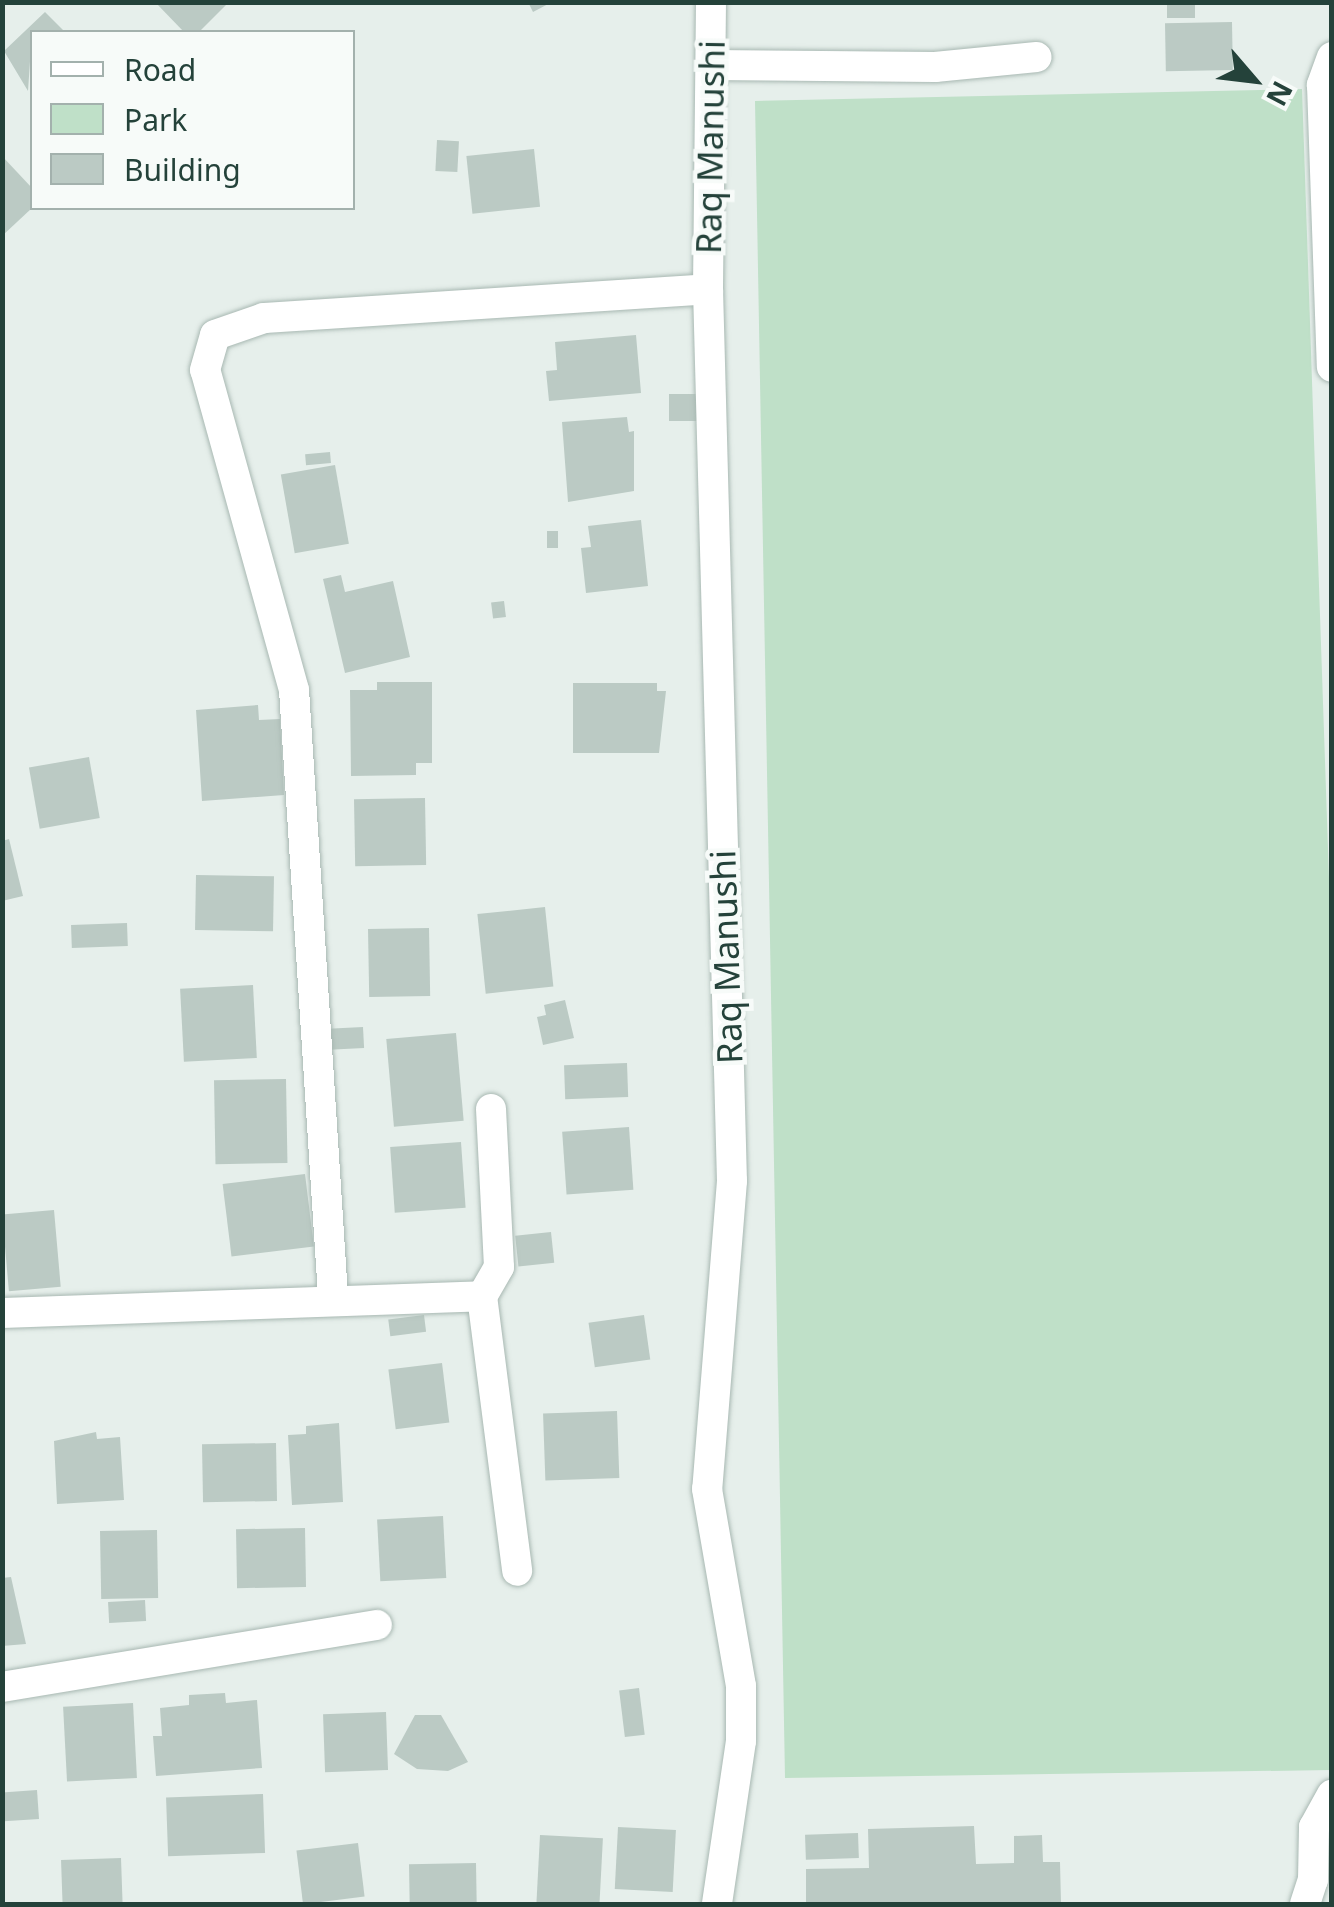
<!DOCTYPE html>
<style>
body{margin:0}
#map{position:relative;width:1334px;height:1907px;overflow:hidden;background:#e6efeb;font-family:"Noto Sans",sans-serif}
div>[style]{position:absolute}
.green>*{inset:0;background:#bfe0c8}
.building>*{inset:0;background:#bbcac4;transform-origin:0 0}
.roads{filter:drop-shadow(0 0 2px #a8b8b2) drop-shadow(0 0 2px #a8b8b2)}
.minor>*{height:30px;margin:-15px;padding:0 15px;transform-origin:15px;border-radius:15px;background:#fff}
span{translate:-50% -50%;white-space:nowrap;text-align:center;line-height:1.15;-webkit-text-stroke:9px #f7fbf9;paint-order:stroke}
.street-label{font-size:35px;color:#24423a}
.frame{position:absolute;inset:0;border:5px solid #24423a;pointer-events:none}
.legend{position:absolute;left:30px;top:30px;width:325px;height:180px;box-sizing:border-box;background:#f7fbf9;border:2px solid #a3b1ad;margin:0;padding:12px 18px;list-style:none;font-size:30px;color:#24423a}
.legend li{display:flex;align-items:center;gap:20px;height:50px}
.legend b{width:50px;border:2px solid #a3b1ad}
.north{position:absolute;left:1204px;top:30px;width:100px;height:100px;-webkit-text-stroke:8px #f7fbf9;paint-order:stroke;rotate:118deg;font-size:28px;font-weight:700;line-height:40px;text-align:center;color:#24423a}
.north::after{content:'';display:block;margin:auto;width:35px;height:45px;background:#24423a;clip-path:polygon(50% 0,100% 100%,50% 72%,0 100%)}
</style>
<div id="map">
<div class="green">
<i style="clip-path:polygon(1302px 89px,1331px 937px,1331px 1770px,785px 1778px,755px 101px)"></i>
</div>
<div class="building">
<i style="clip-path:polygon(155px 2px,229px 2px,199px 32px,184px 32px)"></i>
<i style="clip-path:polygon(528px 2px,552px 2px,533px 12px)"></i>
<i style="left:1167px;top:2px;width:28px;height:16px"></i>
<i style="clip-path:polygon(45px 12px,65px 32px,32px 32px,28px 91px,4px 51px)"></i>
<i style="left:1232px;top:22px;width:48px;height:67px;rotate:89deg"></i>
<i style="left:437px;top:140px;width:22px;height:31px;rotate:3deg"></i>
<i style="left:534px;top:149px;width:58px;height:68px;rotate:84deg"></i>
<i style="clip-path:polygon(2px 156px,32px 188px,32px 208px,2px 236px)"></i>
<i style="clip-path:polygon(636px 335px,641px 393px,549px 401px,546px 371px,557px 370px,555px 342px)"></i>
<i style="left:669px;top:394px;width:28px;height:27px"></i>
<i style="clip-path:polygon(627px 417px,629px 432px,634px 431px,634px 491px,568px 502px,562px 422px)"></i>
<i style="left:330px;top:452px;width:11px;height:25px;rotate:85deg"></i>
<i style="left:335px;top:465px;width:80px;height:55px;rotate:80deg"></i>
<i style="clip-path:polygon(641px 520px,648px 586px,586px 593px,581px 548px,591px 547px,588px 526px)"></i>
<i style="left:547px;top:531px;width:11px;height:17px"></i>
<i style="clip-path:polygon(341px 575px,345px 592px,393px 581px,410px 657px,345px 673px,323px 579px)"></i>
<i style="left:504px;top:601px;width:16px;height:13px;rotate:83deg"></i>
<i style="clip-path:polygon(377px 682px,432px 682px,432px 763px,416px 763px,416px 775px,351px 776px,350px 690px,377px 690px)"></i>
<i style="clip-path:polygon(573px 683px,657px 683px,657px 691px,666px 691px,659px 753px,573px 753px)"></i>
<i style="clip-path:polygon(258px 705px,259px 720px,280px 719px,284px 795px,202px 801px,196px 710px)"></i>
<i style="left:89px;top:757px;width:62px;height:61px;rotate:80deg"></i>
<i style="left:425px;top:798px;width:67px;height:71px;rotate:89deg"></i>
<i style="clip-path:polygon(9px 839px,23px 896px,2px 901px,2px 841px)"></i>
<i style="left:196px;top:875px;width:78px;height:55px;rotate:1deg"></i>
<i style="left:545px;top:907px;width:80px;height:68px;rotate:84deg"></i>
<i style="left:127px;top:923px;width:23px;height:56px;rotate:88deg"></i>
<i style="left:429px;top:928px;width:68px;height:61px;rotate:89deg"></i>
<i style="left:253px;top:985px;width:73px;height:73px;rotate:87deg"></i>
<i style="clip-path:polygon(565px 1000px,574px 1038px,543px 1045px,537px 1017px,546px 1015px,544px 1005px)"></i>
<i style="left:363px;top:1027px;width:21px;height:35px;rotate:87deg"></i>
<i style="left:456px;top:1033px;width:88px;height:70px;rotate:85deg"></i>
<i style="left:627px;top:1063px;width:34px;height:63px;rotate:88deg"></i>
<i style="left:286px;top:1079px;width:84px;height:72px;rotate:89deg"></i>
<i style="left:629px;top:1127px;width:63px;height:67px;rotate:86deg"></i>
<i style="left:461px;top:1142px;width:66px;height:71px;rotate:86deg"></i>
<i style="left:305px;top:1174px;width:73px;height:83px;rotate:83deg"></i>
<i style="left:54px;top:1210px;width:77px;height:52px;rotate:85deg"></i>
<i style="left:551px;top:1232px;width:31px;height:36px;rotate:84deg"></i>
<i style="left:424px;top:1315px;width:17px;height:36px;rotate:83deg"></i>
<i style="left:644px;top:1315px;width:45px;height:56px;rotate:82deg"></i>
<i style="left:442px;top:1363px;width:60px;height:54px;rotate:83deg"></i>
<i style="left:617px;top:1411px;width:67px;height:74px;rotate:88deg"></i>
<i style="clip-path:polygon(339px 1423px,343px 1502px,292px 1505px,288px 1435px,306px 1434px,306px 1426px)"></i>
<i style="clip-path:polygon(96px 1432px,97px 1439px,120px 1437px,124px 1500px,57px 1504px,54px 1441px)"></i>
<i style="left:276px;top:1443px;width:58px;height:74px;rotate:89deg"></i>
<i style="left:443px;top:1516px;width:62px;height:66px;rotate:87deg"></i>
<i style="left:305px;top:1528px;width:59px;height:69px;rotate:89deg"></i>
<i style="left:157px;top:1530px;width:68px;height:57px;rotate:89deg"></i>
<i style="clip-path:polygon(11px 1577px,26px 1644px,2px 1646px,2px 1578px)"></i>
<i style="left:145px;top:1600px;width:21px;height:37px;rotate:87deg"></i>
<i style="left:639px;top:1688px;width:47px;height:20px;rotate:83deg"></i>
<i style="clip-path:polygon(225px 1693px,226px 1703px,257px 1700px,262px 1768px,156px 1776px,153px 1736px,162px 1736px,160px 1708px,189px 1705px,189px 1695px)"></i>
<i style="left:133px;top:1703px;width:75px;height:70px;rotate:87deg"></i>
<i style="left:386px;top:1712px;width:58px;height:63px;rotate:88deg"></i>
<i style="clip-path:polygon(415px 1715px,441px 1715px,468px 1762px,448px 1771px,417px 1769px,394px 1754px)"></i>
<i style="left:37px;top:1790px;width:29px;height:35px;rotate:86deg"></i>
<i style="left:263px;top:1794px;width:59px;height:97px;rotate:88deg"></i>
<i style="clip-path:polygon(974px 1826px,976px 1864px,1014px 1863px,1014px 1836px,1042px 1835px,1043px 1862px,1060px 1862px,1061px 1904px,806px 1904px,806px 1869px,869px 1868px,868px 1829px)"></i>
<i style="left:618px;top:1827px;width:58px;height:62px;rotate:3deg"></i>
<i style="left:858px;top:1833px;width:25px;height:53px;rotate:88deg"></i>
<i style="left:540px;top:1835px;width:63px;height:69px;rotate:3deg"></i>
<i style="left:358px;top:1843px;width:54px;height:62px;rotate:83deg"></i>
<i style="left:121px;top:1858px;width:46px;height:60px;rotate:88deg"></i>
<i style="left:476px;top:1863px;width:41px;height:67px;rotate:89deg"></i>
</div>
<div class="roads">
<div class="minor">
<i style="left:711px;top:2px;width:287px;rotate:90.6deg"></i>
<i style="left:708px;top:289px;width:892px;rotate:88.46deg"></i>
<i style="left:732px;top:1181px;width:309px;rotate:94.6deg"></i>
<i style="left:707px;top:1489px;width:200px;rotate:80.2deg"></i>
<i style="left:741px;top:1686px;width:55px;rotate:90deg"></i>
<i style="left:741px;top:1741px;width:165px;rotate:98.4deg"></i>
<i style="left:1332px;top:57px;width:30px;rotate:110deg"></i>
<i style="left:1322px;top:85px;width:282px;rotate:88deg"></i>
<i style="left:711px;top:65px;width:224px;rotate:0.5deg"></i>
<i style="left:935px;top:67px;width:102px;rotate:-5.6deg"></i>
<i style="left:491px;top:1109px;width:158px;rotate:87.1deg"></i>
<i style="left:499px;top:1267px;width:34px;rotate:120deg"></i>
<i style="left:482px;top:1296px;width:277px;rotate:82.7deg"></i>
<i style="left:333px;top:1296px;width:607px;rotate:-93.68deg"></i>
<i style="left:294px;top:690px;width:332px;rotate:-105.5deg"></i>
<i style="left:205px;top:370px;width:36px;rotate:-74deg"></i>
<i style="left:215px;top:335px;width:52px;rotate:-19.1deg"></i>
<i style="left:264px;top:318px;width:445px;rotate:-3.7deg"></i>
<i style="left:2px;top:1313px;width:480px;rotate:-2deg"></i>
<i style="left:2px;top:1687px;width:380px;rotate:-9.4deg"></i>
<i style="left:1305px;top:1904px;width:25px;rotate:-72deg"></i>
<i style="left:1313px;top:1880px;width:53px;rotate:-88.9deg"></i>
<i style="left:1314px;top:1827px;width:37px;rotate:-61deg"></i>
</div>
</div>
<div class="street-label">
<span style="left:710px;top:147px;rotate:-89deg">Raq Manushi</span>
<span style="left:726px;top:957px;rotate:-92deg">Raq Manushi</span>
</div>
<div class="frame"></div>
<ul class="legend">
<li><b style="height:12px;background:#fff"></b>Road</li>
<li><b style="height:28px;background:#bfe0c8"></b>Park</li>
<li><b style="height:28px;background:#bbcac4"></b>Building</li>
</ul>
<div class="north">N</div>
</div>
